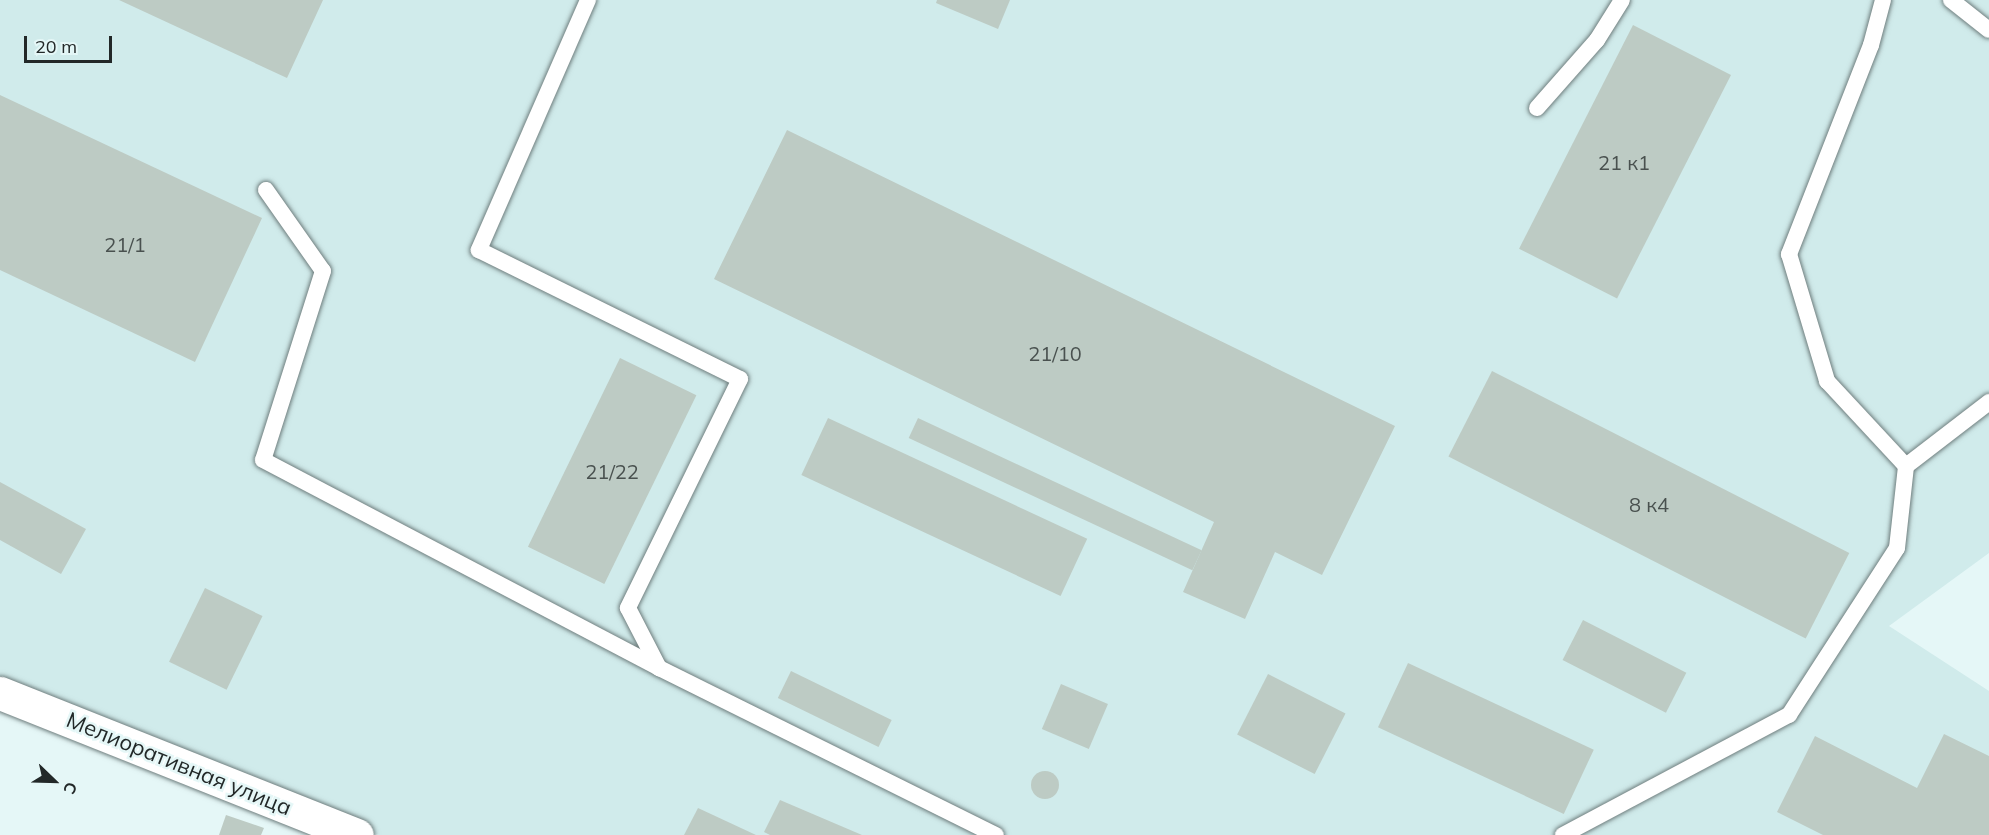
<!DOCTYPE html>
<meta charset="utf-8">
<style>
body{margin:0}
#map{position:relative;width:1989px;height:835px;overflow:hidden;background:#e5f7f7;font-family:Mulish,sans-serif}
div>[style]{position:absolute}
.built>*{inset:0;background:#d0ebeb}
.building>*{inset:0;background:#bdcbc4;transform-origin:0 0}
.round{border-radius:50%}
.roads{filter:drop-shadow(0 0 2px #6f7e7e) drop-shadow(0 0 2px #6f7e7e)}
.service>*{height:16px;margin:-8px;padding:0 8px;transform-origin:8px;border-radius:8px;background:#fff}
.minor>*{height:33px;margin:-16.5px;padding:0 16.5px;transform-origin:16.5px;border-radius:16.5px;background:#fff}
span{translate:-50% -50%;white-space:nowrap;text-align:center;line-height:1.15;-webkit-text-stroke:5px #e5f7f7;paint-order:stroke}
.number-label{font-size:20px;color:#49514f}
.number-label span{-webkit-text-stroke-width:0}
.street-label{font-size:22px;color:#222828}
.north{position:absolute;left:24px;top:751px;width:60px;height:60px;-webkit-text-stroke:4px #e5f7f7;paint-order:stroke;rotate:113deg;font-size:16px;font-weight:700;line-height:24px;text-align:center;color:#222828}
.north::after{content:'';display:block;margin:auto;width:21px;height:27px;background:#222828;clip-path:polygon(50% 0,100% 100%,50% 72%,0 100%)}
.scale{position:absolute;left:24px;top:36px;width:88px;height:27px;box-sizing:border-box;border:3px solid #222828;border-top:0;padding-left:8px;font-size:18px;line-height:21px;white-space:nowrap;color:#222828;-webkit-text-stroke:4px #e5f7f7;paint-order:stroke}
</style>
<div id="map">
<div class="built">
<i style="clip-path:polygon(0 0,1989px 0,1989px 553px,1889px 626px,1989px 691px,1989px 835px,379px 835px,0 684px)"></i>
</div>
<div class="building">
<i style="clip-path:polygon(119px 0,323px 0,287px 78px)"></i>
<i style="clip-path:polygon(937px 0,1010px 0,998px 29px,936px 3px)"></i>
<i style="left:1633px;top:25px;width:110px;height:251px;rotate:27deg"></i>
<i style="clip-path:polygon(0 95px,262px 218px,195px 362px,0 270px)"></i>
<i style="clip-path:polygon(787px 130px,1395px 426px,1322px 575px,1275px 552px,1245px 619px,1183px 592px,1214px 522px,714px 279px)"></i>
<i style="left:620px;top:358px;width:85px;height:210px;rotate:26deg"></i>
<i style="left:1492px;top:371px;width:401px;height:96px;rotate:27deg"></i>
<i style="left:828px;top:418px;width:286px;height:63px;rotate:25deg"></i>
<i style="left:918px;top:418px;width:313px;height:22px;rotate:25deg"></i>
<i style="clip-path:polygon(0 482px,86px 529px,61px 574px,0 540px)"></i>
<i style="left:205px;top:588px;width:64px;height:82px;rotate:26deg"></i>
<i style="left:1583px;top:620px;width:116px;height:45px;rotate:27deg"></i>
<i style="left:1408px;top:663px;width:205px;height:71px;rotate:25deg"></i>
<i style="left:791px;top:671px;width:112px;height:30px;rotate:26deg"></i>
<i style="left:1268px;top:674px;width:87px;height:68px;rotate:27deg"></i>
<i style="left:1061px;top:684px;width:51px;height:49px;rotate:23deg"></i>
<i style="clip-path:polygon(1944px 734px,1989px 756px,1989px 835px,1823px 835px,1777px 812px,1815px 736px,1917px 788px)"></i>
<i class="round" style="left:1031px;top:771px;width:28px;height:28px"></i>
<i style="clip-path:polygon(780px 800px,862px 835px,770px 835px,764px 832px)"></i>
<i style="clip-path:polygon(698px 808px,756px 835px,684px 835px)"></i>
<i style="clip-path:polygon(226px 815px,264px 828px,261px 835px,219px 835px)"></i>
</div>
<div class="roads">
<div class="service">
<i style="left:588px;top:0;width:273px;rotate:113.6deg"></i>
<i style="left:479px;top:250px;width:291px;rotate:26.3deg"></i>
<i style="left:740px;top:379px;width:255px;rotate:116.1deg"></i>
<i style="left:628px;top:608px;width:68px;rotate:62.7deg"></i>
<i style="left:659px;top:668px;width:376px;rotate:26.4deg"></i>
<i style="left:1883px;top:0;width:47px;rotate:104.9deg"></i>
<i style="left:1871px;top:45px;width:225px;rotate:111.4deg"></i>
<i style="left:1789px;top:254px;width:133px;rotate:73.3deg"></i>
<i style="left:1827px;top:381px;width:116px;rotate:47.1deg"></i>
<i style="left:1951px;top:0;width:48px;rotate:38.3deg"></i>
<i style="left:1537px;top:108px;width:91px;rotate:-48.6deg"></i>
<i style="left:1597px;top:40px;width:47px;rotate:-58deg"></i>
<i style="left:266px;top:190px;width:99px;rotate:54.9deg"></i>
<i style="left:323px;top:271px;width:198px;rotate:107.6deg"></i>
<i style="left:263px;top:460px;width:447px;rotate:27.7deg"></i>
<i style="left:1563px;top:835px;width:256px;rotate:-28deg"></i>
<i style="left:1789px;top:715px;width:199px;rotate:-57.1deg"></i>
<i style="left:1897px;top:548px;width:82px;rotate:-83.7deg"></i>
<i style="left:1906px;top:466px;width:105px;rotate:-37.6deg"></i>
</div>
<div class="minor">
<i style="left:0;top:693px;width:384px;rotate:21.7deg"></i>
</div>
</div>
<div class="number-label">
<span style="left:1624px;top:162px">21 к1</span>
<span style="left:125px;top:244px">21/1</span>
<span style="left:1055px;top:353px">21/10</span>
<span style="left:612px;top:471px">21/22</span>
<span style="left:1649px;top:504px">8 к4</span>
</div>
<div class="street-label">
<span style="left:179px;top:764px;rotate:22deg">Мелиоративная улица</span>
</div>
<div class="north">С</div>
<div class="scale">20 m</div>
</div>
